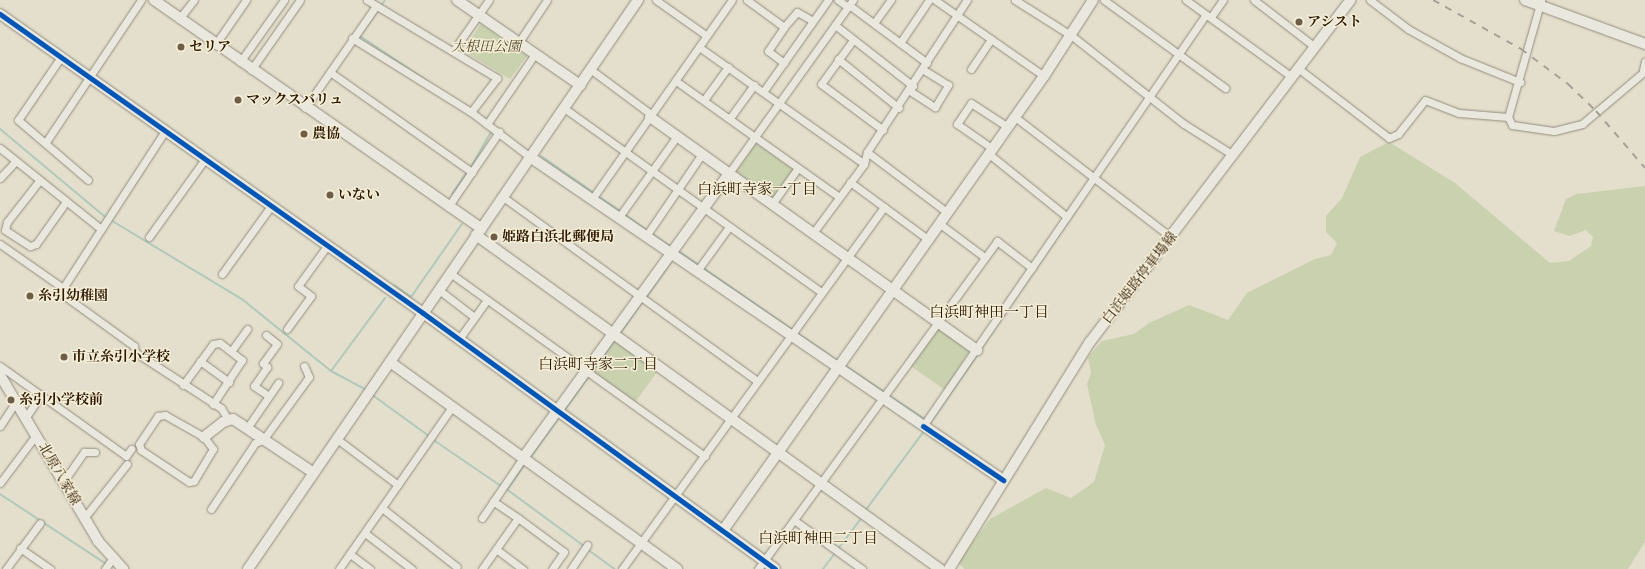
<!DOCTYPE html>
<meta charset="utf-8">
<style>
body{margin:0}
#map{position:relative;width:1645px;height:569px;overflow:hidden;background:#e4dfcc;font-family:"IM FELL Great Primer","Noto Serif JP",serif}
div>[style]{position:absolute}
.green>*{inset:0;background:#c9d1af;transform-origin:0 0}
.stream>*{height:2px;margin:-1px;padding:0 1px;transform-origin:1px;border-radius:1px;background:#b0c9bc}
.roads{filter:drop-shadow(0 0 1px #928c7e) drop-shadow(0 0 1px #928c7e)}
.street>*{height:7px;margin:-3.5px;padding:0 3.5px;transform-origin:3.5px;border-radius:3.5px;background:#eae8de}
.secondary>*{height:10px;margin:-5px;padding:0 5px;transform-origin:5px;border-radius:5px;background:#eae8de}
.rail>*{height:2px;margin-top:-1px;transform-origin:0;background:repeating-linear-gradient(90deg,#a4a096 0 7px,transparent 0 14px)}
.cycleway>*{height:5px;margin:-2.5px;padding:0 2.5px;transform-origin:2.5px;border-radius:2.5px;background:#0057b8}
.dots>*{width:11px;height:11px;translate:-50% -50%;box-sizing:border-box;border:2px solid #f5eed7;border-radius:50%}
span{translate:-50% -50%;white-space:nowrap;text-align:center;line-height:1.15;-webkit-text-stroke:3px #f5eed7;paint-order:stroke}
.poi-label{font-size:14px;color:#2e1800;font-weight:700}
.left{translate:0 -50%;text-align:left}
.park-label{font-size:14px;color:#564c2e;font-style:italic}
.street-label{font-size:14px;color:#2e1800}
.neighbourhood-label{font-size:15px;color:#2e1800}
</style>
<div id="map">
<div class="green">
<i style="clip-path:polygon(481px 24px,527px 56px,510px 79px,463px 51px)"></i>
<i style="clip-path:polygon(1389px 142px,1455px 183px,1550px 263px,1569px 261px,1591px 246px,1593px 237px,1586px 230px,1570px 236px,1554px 231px,1566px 199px,1577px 194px,1645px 186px,1645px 542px,1628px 569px,964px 569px,958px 562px,990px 519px,1046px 488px,1071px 498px,1094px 482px,1105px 445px,1096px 425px,1087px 384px,1091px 373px,1088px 357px,1102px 341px,1134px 334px,1149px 323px,1189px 305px,1228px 320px,1247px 293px,1315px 259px,1331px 255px,1337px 243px,1326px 232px,1326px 216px,1342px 198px,1360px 157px)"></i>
<i style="left:756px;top:143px;width:47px;height:37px;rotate:35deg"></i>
<i style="clip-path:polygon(939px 328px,970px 350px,945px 390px,909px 365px)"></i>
<i style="left:616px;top:340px;width:52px;height:39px;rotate:36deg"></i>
</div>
<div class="stream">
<i style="left:385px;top:0;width:44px;rotate:124.8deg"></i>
<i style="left:360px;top:36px;width:81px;rotate:33.9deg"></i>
<i style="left:0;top:129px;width:136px;rotate:39.9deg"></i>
<i style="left:104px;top:216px;width:162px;rotate:31.1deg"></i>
<i style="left:243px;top:300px;width:113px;rotate:38.9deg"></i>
<i style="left:331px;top:371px;width:40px;rotate:28deg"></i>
<i style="left:541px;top:156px;width:65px;rotate:34.9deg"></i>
<i style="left:472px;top:165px;width:39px;rotate:-60deg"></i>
<i style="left:452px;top:194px;width:25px;rotate:-56deg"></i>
<i style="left:598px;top:196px;width:27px;rotate:34deg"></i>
<i style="left:624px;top:214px;width:57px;rotate:35.1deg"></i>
<i style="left:677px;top:250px;width:196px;rotate:34.6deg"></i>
<i style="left:394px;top:285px;width:21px;rotate:35deg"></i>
<i style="left:411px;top:297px;width:89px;rotate:-55.1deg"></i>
<i style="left:646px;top:298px;width:44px;rotate:-55.2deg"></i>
<i style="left:619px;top:335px;width:42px;rotate:-54.8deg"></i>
<i style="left:980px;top:350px;width:188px;rotate:-55.6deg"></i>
<i style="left:843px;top:364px;width:50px;rotate:34.3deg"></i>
<i style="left:331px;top:371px;width:91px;rotate:-53.5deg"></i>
<i style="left:592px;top:372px;width:39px;rotate:-54deg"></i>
<i style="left:371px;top:394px;width:72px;rotate:35.9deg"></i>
<i style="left:888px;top:395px;width:45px;rotate:33.3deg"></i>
<i style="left:564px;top:411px;width:43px;rotate:-54.5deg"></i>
<i style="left:928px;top:426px;width:88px;rotate:-55.2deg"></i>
<i style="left:432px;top:439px;width:83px;rotate:34.3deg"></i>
<i style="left:530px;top:458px;width:52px;rotate:-54.5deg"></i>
<i style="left:505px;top:488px;width:98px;rotate:36.3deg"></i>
<i style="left:507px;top:490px;width:33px;rotate:-55deg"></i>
<i style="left:0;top:494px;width:127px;rotate:33.4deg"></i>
<i style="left:865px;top:511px;width:99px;rotate:-53.6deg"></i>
<i style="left:587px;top:549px;width:34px;rotate:36deg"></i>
<i style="left:838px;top:549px;width:40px;rotate:-53deg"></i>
<i style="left:823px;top:569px;width:21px;rotate:-53deg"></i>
</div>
<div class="roads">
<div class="street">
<i style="left:367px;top:0;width:152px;rotate:31deg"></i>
<i style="left:497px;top:78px;width:43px;rotate:127.4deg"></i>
<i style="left:656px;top:0;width:62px;rotate:35.2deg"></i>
<i style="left:747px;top:0;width:46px;rotate:36.1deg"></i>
<i style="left:838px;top:0;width:12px;rotate:35deg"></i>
<i style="left:935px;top:0;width:133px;rotate:34.9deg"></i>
<i style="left:1015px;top:0;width:67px;rotate:32.3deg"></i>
<i style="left:1072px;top:36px;width:142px;rotate:38.2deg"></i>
<i style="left:1184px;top:124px;width:58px;rotate:32.3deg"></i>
<i style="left:1104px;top:0;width:150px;rotate:36deg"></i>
<i style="left:1186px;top:0;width:131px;rotate:36deg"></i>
<i style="left:1254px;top:0;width:77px;rotate:37.6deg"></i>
<i style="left:1370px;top:0;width:48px;rotate:37.3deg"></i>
<i style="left:1408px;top:29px;width:60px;rotate:29.1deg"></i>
<i style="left:1460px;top:58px;width:65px;rotate:21.8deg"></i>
<i style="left:849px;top:5px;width:97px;rotate:36.6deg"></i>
<i style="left:1211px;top:17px;width:21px;rotate:-55deg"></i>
<i style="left:179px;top:19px;width:24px;rotate:-52deg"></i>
<i style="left:874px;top:23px;width:29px;rotate:-54deg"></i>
<i style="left:835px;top:25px;width:99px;rotate:38deg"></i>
<i style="left:352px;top:38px;width:140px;rotate:31.9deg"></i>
<i style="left:471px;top:112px;width:74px;rotate:37.3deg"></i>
<i style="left:853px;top:40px;width:54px;rotate:126deg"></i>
<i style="left:821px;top:84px;width:77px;rotate:36.6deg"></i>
<i style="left:519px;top:42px;width:50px;rotate:-56.3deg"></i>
<i style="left:900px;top:43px;width:52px;rotate:-56deg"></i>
<i style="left:215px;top:45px;width:55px;rotate:-55.4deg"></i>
<i style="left:699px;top:47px;width:202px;rotate:35.3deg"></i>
<i style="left:453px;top:51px;width:62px;rotate:-54.8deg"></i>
<i style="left:61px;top:57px;width:76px;rotate:124.3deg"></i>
<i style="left:18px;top:120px;width:92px;rotate:40.6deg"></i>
<i style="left:838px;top:59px;width:78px;rotate:38.8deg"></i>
<i style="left:240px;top:62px;width:76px;rotate:-54.6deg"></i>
<i style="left:784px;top:63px;width:20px;rotate:-143deg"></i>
<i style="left:768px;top:51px;width:29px;rotate:-56deg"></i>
<i style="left:784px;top:27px;width:20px;rotate:-49deg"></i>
<i style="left:797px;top:12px;width:18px;rotate:29deg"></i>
<i style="left:590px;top:69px;width:77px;rotate:36.6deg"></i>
<i style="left:971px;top:69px;width:36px;rotate:-56deg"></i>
<i style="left:1299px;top:69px;width:113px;rotate:37.5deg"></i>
<i style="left:1389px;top:138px;width:10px;rotate:-24deg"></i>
<i style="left:1398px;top:134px;width:43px;rotate:-51.5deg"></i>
<i style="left:1425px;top:100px;width:36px;rotate:21deg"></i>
<i style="left:1459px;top:113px;width:49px;rotate:4.7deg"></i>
<i style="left:1508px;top:117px;width:9px;rotate:63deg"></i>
<i style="left:1512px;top:125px;width:42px;rotate:8.1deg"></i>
<i style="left:1554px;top:131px;width:29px;rotate:-14deg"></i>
<i style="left:1582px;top:124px;width:82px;rotate:-40.1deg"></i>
<i style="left:251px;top:70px;width:85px;rotate:-55deg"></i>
<i style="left:1643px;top:70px;width:9px;rotate:-77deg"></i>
<i style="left:330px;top:72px;width:174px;rotate:35.2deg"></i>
<i style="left:676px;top:81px;width:200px;rotate:35.4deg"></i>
<i style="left:910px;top:91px;width:30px;rotate:33deg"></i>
<i style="left:935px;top:107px;width:26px;rotate:-59deg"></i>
<i style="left:948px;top:85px;width:28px;rotate:-148deg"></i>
<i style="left:763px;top:92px;width:113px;rotate:-54.8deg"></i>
<i style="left:704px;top:100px;width:41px;rotate:-54deg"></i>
<i style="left:305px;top:108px;width:124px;rotate:-55.2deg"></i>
<i style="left:564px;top:108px;width:316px;rotate:35.6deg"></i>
<i style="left:1015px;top:117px;width:197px;rotate:37.6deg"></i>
<i style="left:1508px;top:117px;width:122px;rotate:-74.2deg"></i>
<i style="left:730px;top:118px;width:41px;rotate:-54deg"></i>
<i style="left:487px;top:124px;width:85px;rotate:-55.6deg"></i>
<i style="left:46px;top:142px;width:171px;rotate:-56.2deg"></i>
<i style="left:0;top:148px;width:129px;rotate:38.7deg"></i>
<i style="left:993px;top:149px;width:44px;rotate:-145.2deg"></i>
<i style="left:957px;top:124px;width:25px;rotate:-56deg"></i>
<i style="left:971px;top:103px;width:44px;rotate:33deg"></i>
<i style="left:867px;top:152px;width:101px;rotate:37deg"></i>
<i style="left:989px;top:154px;width:100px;rotate:38.9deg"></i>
<i style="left:729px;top:173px;width:213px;rotate:-54.4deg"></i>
<i style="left:0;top:178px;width:23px;rotate:-47deg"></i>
<i style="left:39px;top:181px;width:52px;rotate:128deg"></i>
<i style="left:7px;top:222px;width:8px;rotate:104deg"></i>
<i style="left:5px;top:230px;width:30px;rotate:33deg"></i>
<i style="left:30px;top:246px;width:6px;rotate:-18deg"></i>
<i style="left:36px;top:244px;width:50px;rotate:-54.7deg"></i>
<i style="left:850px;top:182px;width:98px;rotate:36.3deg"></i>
<i style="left:503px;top:197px;width:314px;rotate:35.9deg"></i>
<i style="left:592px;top:199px;width:243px;rotate:-54.9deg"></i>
<i style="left:772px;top:204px;width:44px;rotate:-54.2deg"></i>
<i style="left:448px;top:207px;width:91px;rotate:-55.8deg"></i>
<i style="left:619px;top:217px;width:100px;rotate:-54.4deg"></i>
<i style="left:940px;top:224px;width:54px;rotate:36.7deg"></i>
<i style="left:813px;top:233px;width:86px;rotate:-53.5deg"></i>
<i style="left:864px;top:164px;width:12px;rotate:-76deg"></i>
<i style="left:867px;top:152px;width:182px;rotate:-56.7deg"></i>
<i style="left:646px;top:236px;width:99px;rotate:-55.7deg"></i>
<i style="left:149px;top:237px;width:96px;rotate:-54.3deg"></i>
<i style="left:0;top:244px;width:77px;rotate:34.9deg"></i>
<i style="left:63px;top:288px;width:6px;rotate:99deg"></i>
<i style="left:62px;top:294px;width:89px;rotate:35.8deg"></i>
<i style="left:134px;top:346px;width:6px;rotate:81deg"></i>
<i style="left:135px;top:352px;width:103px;rotate:33.1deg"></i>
<i style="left:221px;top:408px;width:13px;rotate:58deg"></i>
<i style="left:697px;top:271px;width:54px;rotate:-54deg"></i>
<i style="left:450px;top:273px;width:314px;rotate:35.7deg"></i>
<i style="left:222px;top:274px;width:84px;rotate:-54.2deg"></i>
<i style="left:63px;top:288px;width:187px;rotate:-57deg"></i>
<i style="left:439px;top:290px;width:44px;rotate:37.6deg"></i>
<i style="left:287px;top:329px;width:41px;rotate:-54deg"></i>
<i style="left:311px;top:296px;width:16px;rotate:-142deg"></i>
<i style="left:298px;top:286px;width:49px;rotate:-54.1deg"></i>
<i style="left:266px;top:335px;width:14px;rotate:39deg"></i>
<i style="left:277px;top:344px;width:24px;rotate:126deg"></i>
<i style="left:263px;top:363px;width:6px;rotate:45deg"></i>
<i style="left:267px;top:367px;width:23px;rotate:124deg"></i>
<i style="left:254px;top:386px;width:18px;rotate:34deg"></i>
<i style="left:459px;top:339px;width:48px;rotate:-54.3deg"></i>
<i style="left:232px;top:350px;width:26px;rotate:-54deg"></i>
<i style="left:200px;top:361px;width:36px;rotate:36deg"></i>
<i style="left:0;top:366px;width:155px;rotate:35.5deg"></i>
<i style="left:126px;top:456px;width:9px;rotate:-54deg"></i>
<i style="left:183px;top:385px;width:51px;rotate:-53.8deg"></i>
<i style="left:213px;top:344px;width:7px;rotate:-8deg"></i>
<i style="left:220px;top:343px;width:28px;rotate:38deg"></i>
<i style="left:242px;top:360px;width:53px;rotate:123.4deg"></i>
<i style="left:165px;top:415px;width:45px;rotate:29.4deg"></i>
<i style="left:204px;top:437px;width:15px;rotate:53deg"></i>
<i style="left:213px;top:449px;width:37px;rotate:121deg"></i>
<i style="left:194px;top:481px;width:5px;rotate:169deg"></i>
<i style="left:189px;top:482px;width:58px;rotate:-146.3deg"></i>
<i style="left:141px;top:450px;width:6px;rotate:-108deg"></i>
<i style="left:139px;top:444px;width:34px;rotate:-56deg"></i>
<i style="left:158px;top:416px;width:7px;rotate:-8deg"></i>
<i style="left:26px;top:417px;width:27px;rotate:-56deg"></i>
<i style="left:0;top:426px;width:30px;rotate:-57deg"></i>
<i style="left:923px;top:426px;width:499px;rotate:-55.5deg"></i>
<i style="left:247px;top:428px;width:55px;rotate:-55.4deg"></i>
<i style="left:337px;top:439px;width:76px;rotate:37deg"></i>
<i style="left:63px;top:482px;width:37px;rotate:-55deg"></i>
<i style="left:84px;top:452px;width:11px"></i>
<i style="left:0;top:483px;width:60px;rotate:-53.1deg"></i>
<i style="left:382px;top:508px;width:95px;rotate:38.2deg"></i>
<i style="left:211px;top:509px;width:79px;rotate:-56.3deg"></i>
<i style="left:255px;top:443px;width:9px;rotate:-21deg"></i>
<i style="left:263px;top:440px;width:78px;rotate:-53.9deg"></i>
<i style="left:309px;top:377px;width:12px;rotate:-114deg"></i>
<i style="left:84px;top:518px;width:69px;rotate:-51.5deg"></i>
<i style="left:482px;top:518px;width:73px;rotate:-55.7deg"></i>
<i style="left:518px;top:518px;width:57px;rotate:36.5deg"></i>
<i style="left:564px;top:552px;width:21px;rotate:125deg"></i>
<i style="left:794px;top:520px;width:84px;rotate:35.8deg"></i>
<i style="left:365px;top:533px;width:59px;rotate:37.5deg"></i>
<i style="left:20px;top:548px;width:37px;rotate:35deg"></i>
<i style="left:496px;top:549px;width:34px;rotate:37deg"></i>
<i style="left:350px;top:554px;width:25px;rotate:37deg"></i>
<i style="left:6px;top:569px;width:57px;rotate:-53.5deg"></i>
<i style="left:105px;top:569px;width:12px;rotate:-55deg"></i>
<i style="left:339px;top:569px;width:198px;rotate:-55.1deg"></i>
<i style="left:482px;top:569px;width:62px;rotate:-54.8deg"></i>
<i style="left:518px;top:518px;width:30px;rotate:-146deg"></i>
<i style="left:571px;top:569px;width:29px;rotate:-56deg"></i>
<i style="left:622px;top:569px;width:447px;rotate:-54.1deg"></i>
<i style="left:758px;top:569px;width:406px;rotate:-53.9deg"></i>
<i style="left:997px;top:241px;width:44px;rotate:37.6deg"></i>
</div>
<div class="secondary">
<i style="left:154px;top:0;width:399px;rotate:34.9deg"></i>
<i style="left:457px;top:0;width:150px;rotate:34.6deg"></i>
<i style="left:1525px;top:0;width:128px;rotate:20.1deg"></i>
<i style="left:0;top:14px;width:518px;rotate:35.25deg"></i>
<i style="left:423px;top:313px;width:435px;rotate:36deg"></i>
<i style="left:650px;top:117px;width:402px;rotate:35.5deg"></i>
<i style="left:530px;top:157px;width:573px;rotate:34.33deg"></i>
<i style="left:476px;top:235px;width:572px;rotate:35.75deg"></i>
<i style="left:390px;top:362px;width:354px;rotate:35.8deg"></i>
<i style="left:0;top:375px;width:193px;rotate:59.4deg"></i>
<i style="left:98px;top:541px;width:38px;rotate:48deg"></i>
<i style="left:204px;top:437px;width:24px;rotate:-38deg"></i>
<i style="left:223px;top:422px;width:10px;rotate:-17deg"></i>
<i style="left:233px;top:419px;width:97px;rotate:33.7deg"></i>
<i style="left:523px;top:458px;width:352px;rotate:-54.1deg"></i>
<i style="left:724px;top:529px;width:555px;rotate:-54.76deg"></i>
<i style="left:1044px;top:76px;width:90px;rotate:-57.2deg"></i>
<i style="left:248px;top:569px;width:690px;rotate:-55.57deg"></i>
<i style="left:949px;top:569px;width:267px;rotate:-58.2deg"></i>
<i style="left:1090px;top:342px;width:430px;rotate:-52.7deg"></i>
</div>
</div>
<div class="rail">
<i style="left:1433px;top:0;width:101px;rotate:29.1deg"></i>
<i style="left:1521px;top:49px;width:59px;rotate:36.7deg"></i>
<i style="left:1568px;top:84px;width:39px;rotate:44deg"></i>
<i style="left:1596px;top:111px;width:75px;rotate:49.3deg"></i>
</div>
<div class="cycleway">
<i style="left:0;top:14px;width:518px;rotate:35.25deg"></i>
<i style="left:423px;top:313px;width:435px;rotate:36deg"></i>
<i style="left:923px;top:426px;width:97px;rotate:34deg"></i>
</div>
<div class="dots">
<i style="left:1299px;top:22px;background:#6e5e47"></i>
<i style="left:181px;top:47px;background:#6e5e47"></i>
<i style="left:238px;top:100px;background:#6e5e47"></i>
<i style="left:304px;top:134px;background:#6e5e47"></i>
<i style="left:330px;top:195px;background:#6e5e47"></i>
<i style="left:494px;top:237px;background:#6e5e47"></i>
<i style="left:30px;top:296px;background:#6e5e47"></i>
<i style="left:64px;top:357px;background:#6e5e47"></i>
<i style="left:11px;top:400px;background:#6e5e47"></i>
</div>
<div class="poi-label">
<span class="left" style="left:1307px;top:22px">アシスト</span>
<span class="left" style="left:189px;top:47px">セリア</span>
<span class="left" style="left:246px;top:100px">マックスバリュ</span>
<span class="left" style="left:312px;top:134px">農協</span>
<span class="left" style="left:338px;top:195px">いない</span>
<span class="left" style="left:502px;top:237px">姫路白浜北郵便局</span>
<span class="left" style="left:38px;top:296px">糸引幼稚園</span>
<span class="left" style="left:72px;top:357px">市立糸引小学校</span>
<span class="left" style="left:19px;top:400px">糸引小学校前</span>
</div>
<div class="park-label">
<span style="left:486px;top:47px">大根田公園</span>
</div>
<div class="street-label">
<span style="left:1140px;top:278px;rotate:-52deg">白浜姫路停車場線</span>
<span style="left:59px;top:474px;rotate:60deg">北原八家線</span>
</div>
<div class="neighbourhood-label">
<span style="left:757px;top:190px">白浜町寺家一丁目</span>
<span style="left:989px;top:313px">白浜町神田一丁目</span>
<span style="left:598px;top:365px">白浜町寺家二丁目</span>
<span style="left:818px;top:539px">白浜町神田二丁目</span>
</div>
</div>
